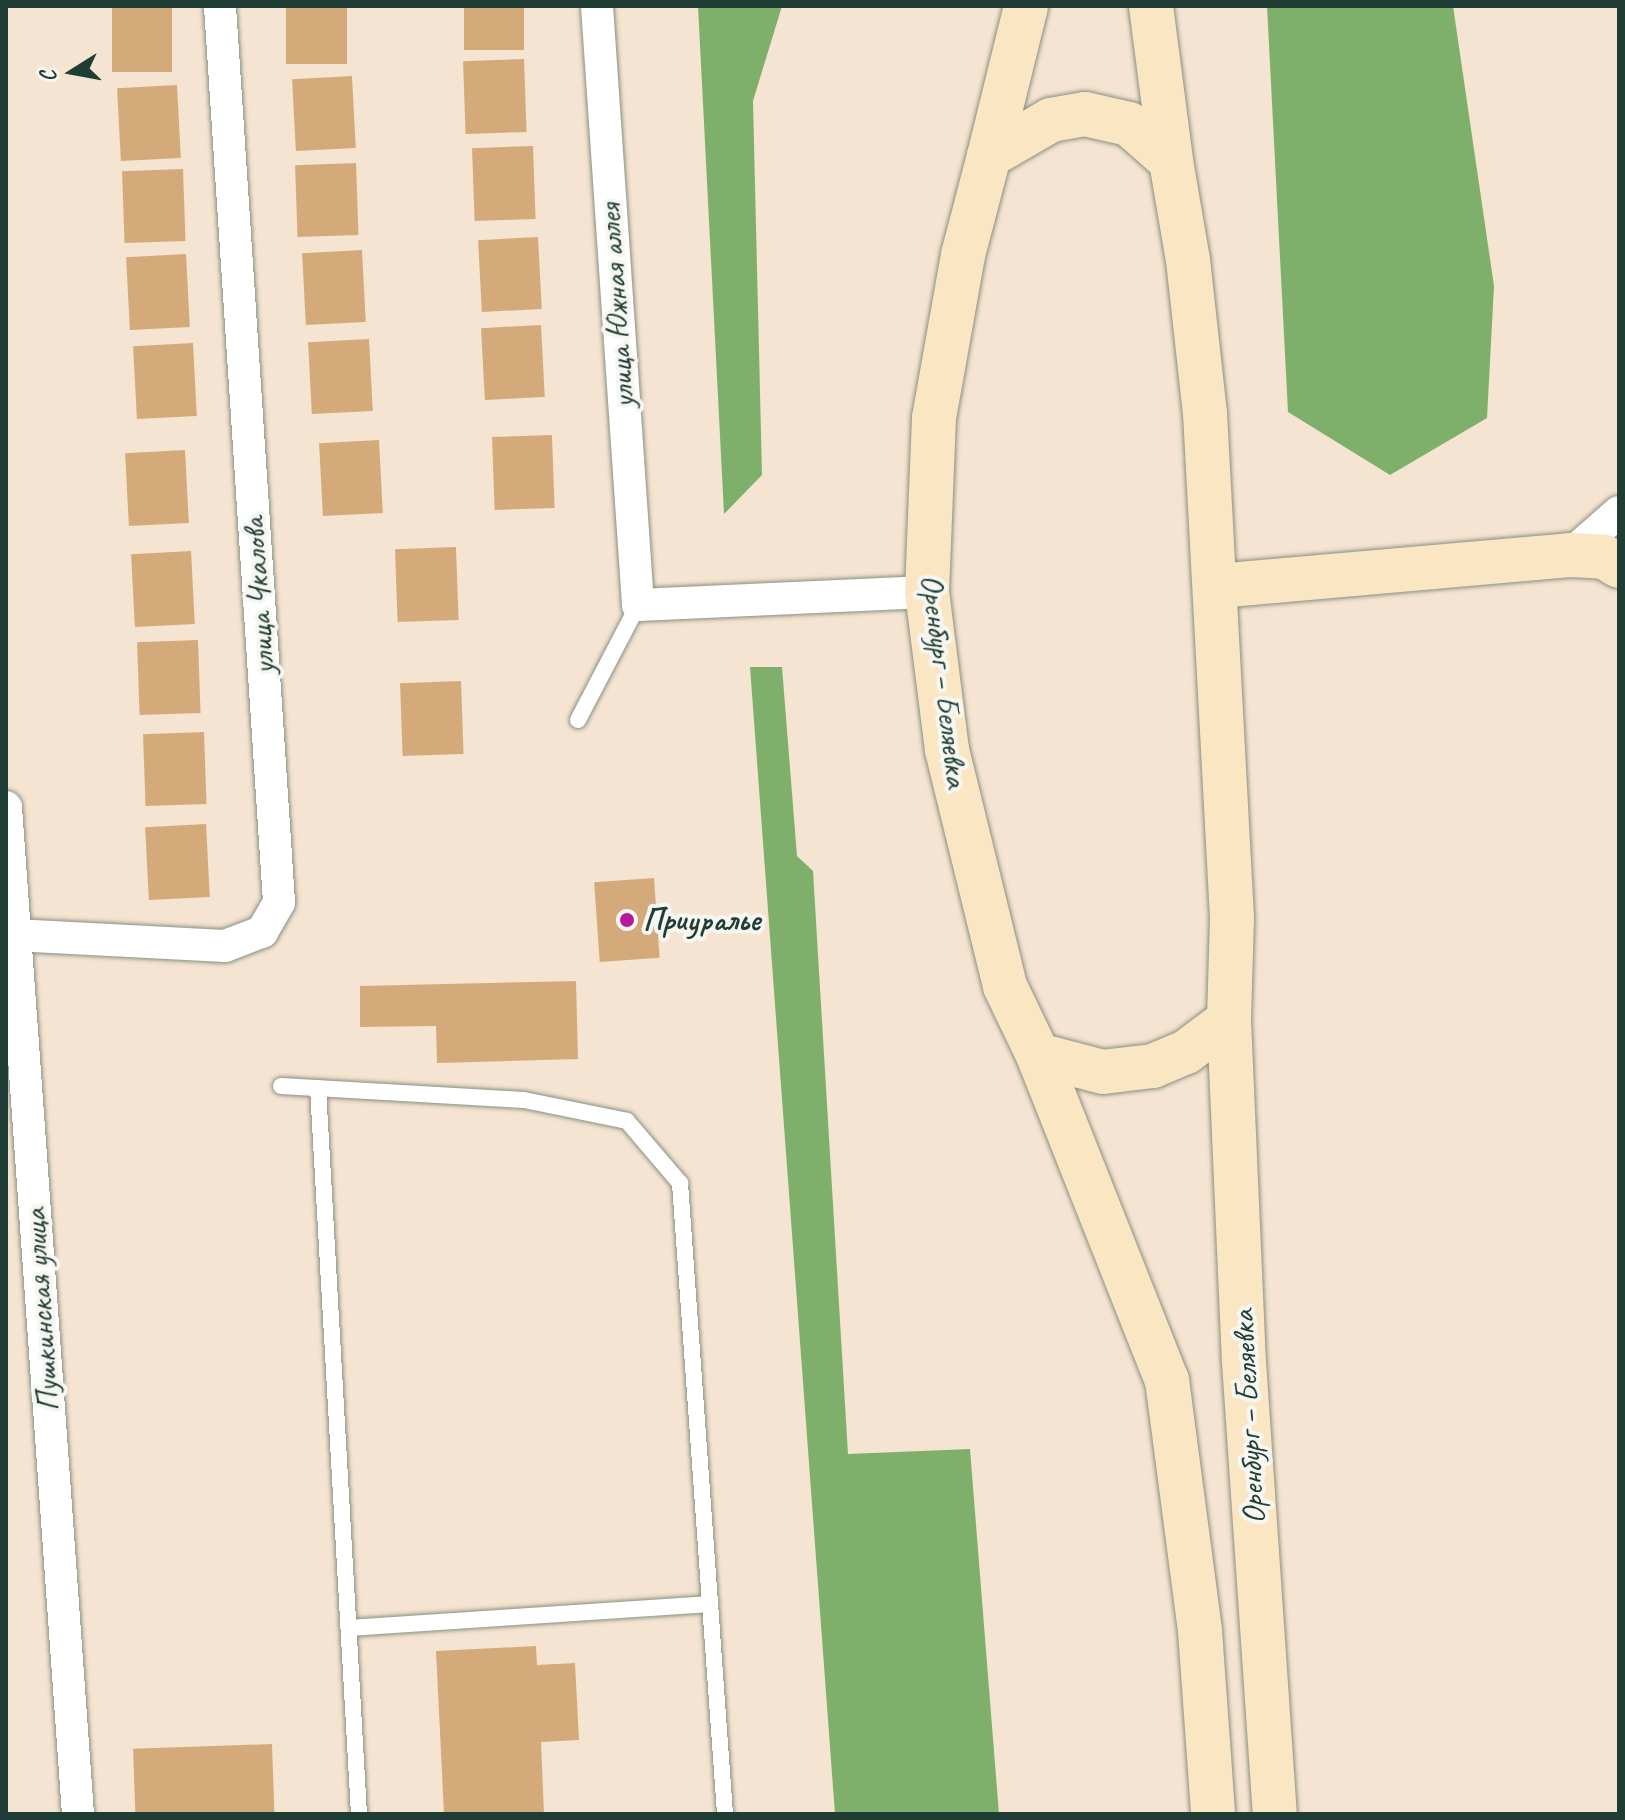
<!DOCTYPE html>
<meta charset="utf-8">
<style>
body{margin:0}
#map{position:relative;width:1625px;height:1820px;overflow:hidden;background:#f5e4d1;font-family:Caveat,sans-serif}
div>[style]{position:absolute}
.forest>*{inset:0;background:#7eb06c}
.building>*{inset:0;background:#d5aa7b;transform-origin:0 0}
.roads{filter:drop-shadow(0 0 2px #8a9082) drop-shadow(0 0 2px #8a9082)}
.lane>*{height:16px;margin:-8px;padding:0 8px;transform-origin:8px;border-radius:8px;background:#fff}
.street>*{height:32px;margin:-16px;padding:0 16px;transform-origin:16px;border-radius:16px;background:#fff}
.secondary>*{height:44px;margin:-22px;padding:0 22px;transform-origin:22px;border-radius:22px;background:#fbe6c4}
.dots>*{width:22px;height:22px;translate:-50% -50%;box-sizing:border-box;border:4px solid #f6f6f2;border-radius:50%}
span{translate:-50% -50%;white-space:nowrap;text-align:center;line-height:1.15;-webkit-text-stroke:8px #f6f6f2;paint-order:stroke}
.street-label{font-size:32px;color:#1f3d34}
.poi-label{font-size:32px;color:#1f3d34;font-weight:700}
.left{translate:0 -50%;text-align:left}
.frame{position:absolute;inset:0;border:8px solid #1f3d34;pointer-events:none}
.north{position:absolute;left:32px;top:32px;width:80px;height:80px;-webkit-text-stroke:6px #f6f6f2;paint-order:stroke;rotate:259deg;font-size:22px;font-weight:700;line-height:32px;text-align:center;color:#1f3d34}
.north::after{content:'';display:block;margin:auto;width:28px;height:36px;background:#1f3d34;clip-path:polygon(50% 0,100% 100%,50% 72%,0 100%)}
</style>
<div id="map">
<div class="forest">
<i style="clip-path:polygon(698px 6px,782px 6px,753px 101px,762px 475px,724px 514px)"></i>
<i style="clip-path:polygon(1267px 6px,1453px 6px,1494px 286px,1487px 418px,1390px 475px,1288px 412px)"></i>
<i style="clip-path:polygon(750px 667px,782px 667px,797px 856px,813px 871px,848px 1454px,970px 1449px,999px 1814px,835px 1814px)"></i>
</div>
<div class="building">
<i style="left:112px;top:6px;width:60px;height:66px"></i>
<i style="left:286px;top:6px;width:61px;height:58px"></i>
<i style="left:464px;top:6px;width:60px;height:44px"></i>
<i style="left:524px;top:59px;width:73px;height:61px;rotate:88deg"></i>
<i style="left:352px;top:76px;width:72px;height:60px;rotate:87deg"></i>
<i style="left:177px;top:85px;width:73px;height:60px;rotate:87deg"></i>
<i style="left:533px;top:146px;width:73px;height:61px;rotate:88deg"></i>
<i style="left:356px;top:163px;width:72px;height:61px;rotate:88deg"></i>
<i style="left:183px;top:169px;width:72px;height:61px;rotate:88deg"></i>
<i style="left:538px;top:237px;width:72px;height:60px;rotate:87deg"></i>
<i style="left:362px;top:250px;width:72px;height:60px;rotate:87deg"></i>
<i style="left:186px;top:254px;width:73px;height:60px;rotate:87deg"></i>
<i style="left:541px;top:325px;width:72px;height:60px;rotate:87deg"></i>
<i style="left:369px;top:339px;width:72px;height:61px;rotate:87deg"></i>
<i style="left:193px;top:343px;width:73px;height:60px;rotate:87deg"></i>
<i style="left:552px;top:435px;width:73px;height:60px;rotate:88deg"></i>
<i style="left:379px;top:440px;width:73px;height:60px;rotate:87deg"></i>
<i style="left:185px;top:450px;width:73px;height:60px;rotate:87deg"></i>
<i style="left:456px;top:547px;width:73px;height:61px;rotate:88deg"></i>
<i style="left:191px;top:551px;width:73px;height:60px;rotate:87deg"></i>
<i style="left:198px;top:640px;width:73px;height:61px;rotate:88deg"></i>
<i style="left:461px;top:681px;width:73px;height:61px;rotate:88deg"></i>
<i style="left:204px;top:732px;width:72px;height:61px;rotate:88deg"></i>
<i style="left:206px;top:824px;width:73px;height:61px;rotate:87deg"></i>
<i style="left:654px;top:878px;width:80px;height:60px;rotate:86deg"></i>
<i style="clip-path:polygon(576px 981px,578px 1059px,437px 1063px,436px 1026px,360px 1027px,360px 986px)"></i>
<i style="clip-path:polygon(536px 1646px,537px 1665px,575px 1663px,579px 1740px,541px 1742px,544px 1814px,444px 1814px,436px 1651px)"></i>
<i style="left:272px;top:1744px;width:70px;height:139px;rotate:88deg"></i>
</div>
<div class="roads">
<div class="lane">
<i style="left:578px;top:720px;width:130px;rotate:-62.4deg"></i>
<i style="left:281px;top:1086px;width:243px;rotate:3.3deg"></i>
<i style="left:524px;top:1100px;width:105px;rotate:11.5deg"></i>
<i style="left:627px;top:1121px;width:82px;rotate:49.5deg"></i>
<i style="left:680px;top:1183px;width:633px;rotate:85.92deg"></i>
<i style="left:318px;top:1088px;width:727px;rotate:86.77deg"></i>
<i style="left:349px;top:1628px;width:362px;rotate:-3.8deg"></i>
</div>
<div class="street">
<i style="left:597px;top:6px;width:600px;rotate:86.08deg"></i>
<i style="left:638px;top:605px;width:289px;rotate:-2.6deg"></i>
<i style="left:1570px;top:555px;width:65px;rotate:-41.3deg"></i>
<i style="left:6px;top:807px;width:1010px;rotate:85.91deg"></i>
<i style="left:14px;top:935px;width:211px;rotate:3deg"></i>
<i style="left:225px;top:946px;width:40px;rotate:-21deg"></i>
<i style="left:262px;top:932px;width:34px;rotate:-60deg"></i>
<i style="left:279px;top:902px;width:898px;rotate:-93.77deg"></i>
</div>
<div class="secondary">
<i style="left:1151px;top:6px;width:156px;rotate:82.6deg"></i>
<i style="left:989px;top:156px;width:154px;rotate:-76.1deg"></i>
<i style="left:1217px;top:586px;width:354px;rotate:-5deg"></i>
<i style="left:1570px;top:555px;width:34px;rotate:3deg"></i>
<i style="left:1604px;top:557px;width:17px;rotate:31deg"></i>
<i style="left:1229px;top:1020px;width:54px;rotate:143.3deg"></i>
<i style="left:1186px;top:1052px;width:36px;rotate:157deg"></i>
<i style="left:1153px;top:1066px;width:50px;rotate:173.2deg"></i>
<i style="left:1103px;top:1072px;width:67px;rotate:-165.3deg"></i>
<i style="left:1038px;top:1055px;width:76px;rotate:-115.6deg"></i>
<i style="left:1005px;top:986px;width:243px;rotate:-103.8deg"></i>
<i style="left:947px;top:750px;width:159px;rotate:-97.2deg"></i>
<i style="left:927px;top:592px;width:174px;rotate:-87.7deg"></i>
<i style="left:934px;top:418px;width:166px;rotate:-79.9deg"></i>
<i style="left:963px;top:255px;width:102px;rotate:-75.3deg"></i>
<i style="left:989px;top:156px;width:72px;rotate:-30.1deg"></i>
<i style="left:1051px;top:120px;width:35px;rotate:-10deg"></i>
<i style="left:1085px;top:114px;width:45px;rotate:12.8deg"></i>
<i style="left:1129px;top:124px;width:56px;rotate:41.4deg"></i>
<i style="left:1171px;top:161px;width:100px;rotate:80.3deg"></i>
<i style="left:1188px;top:260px;width:154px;rotate:83.7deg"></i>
<i style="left:1205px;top:413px;width:506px;rotate:86.94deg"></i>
<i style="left:1232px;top:918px;width:102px;rotate:91.7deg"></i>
<i style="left:1229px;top:1020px;width:342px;rotate:87.5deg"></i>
<i style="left:1244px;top:1362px;width:453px;rotate:86.1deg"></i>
<i style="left:1038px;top:1055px;width:350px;rotate:68.4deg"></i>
<i style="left:1167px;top:1380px;width:253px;rotate:82.5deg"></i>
<i style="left:1200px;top:1631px;width:183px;rotate:85.9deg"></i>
</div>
</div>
<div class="dots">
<i style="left:627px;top:920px;background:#b5179e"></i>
</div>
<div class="street-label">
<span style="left:617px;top:306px;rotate:-94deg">улица Южная аллея</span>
<span style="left:259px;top:596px;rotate:-94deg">улица Чкалова</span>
<span style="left:944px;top:681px;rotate:83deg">Оренбург – Беляевка</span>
<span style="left:42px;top:1310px;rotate:-94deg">Пушкинская улица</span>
<span style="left:1249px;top:1417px;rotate:-93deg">Оренбург – Беляевка</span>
</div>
<div class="poi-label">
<span class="left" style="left:643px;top:920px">Приуралье</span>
</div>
<div class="frame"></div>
<div class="north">С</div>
</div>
